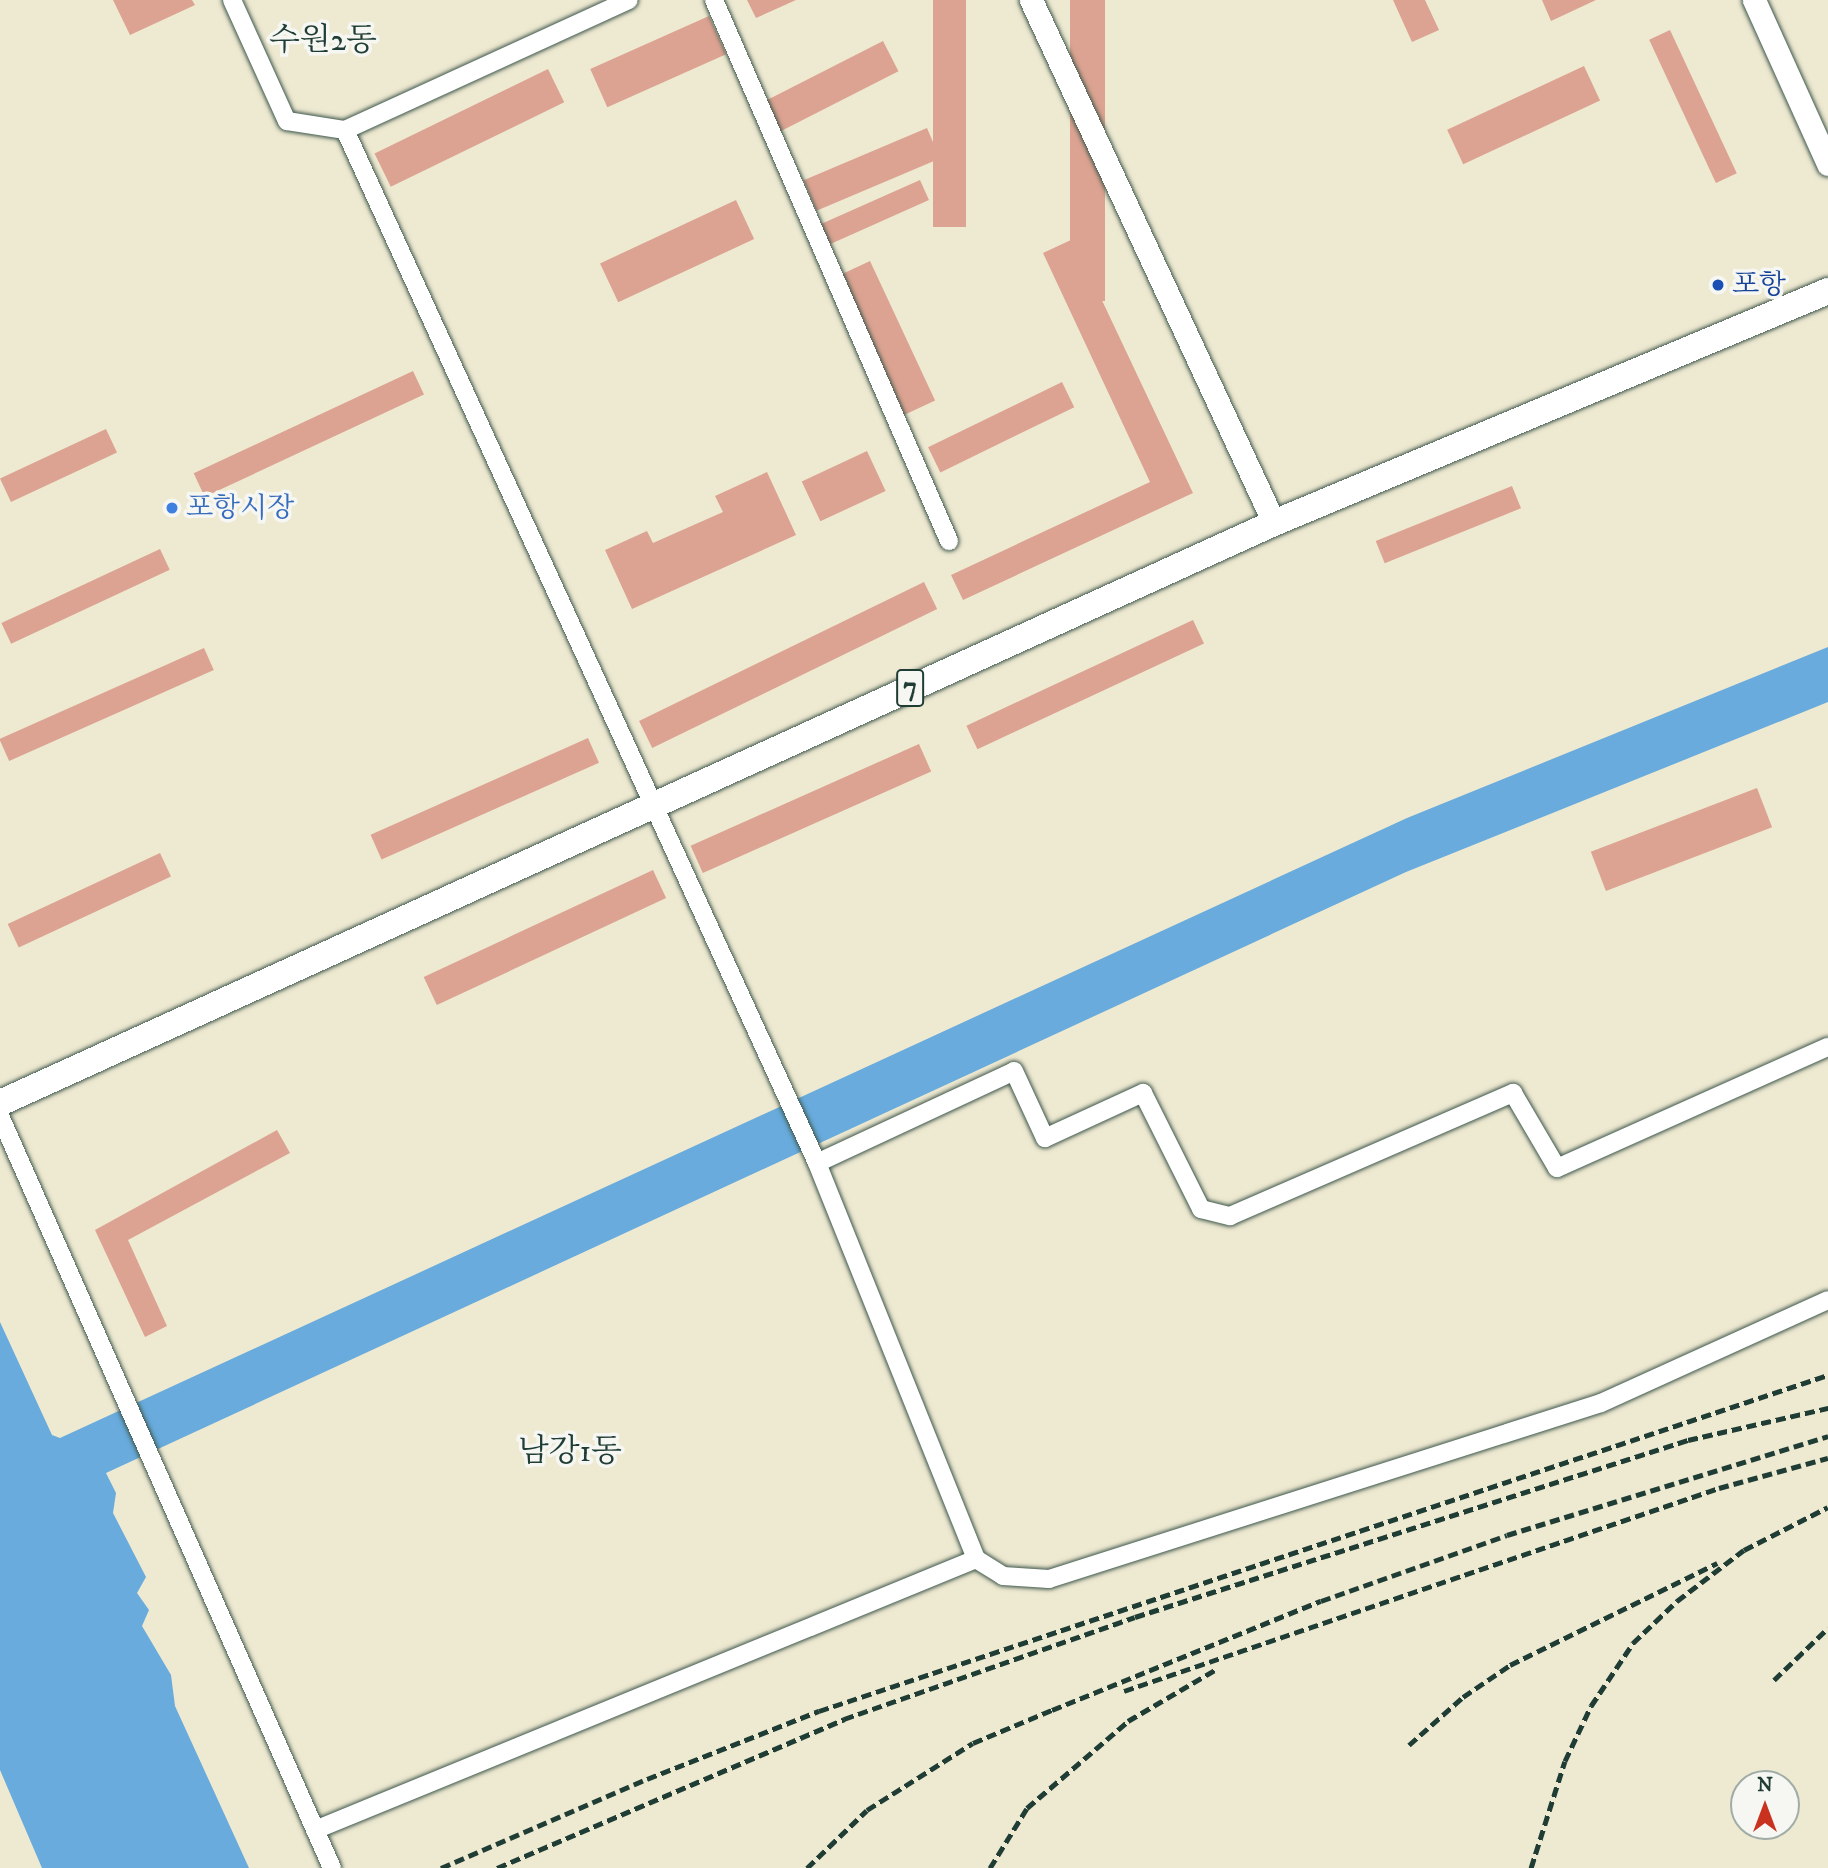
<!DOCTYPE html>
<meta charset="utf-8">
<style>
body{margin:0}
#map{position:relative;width:1828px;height:1868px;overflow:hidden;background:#eee9d1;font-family:"IM FELL DW Pica","Noto Serif KR",serif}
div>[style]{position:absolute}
.water>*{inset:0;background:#68abdc}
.building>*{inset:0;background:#dca392;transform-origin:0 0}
.roads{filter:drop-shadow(0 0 2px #3e574c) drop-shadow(0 0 2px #3e574c)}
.minor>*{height:18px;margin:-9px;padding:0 9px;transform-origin:9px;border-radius:9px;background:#fff}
.major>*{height:23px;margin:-11.5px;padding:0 11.5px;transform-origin:11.5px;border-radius:11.5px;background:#fff}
.highway>*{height:26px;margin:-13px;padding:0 13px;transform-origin:13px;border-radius:13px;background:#fff}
.rail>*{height:5px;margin-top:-2.5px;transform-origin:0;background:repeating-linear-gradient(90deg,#1f3d34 0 10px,transparent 0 15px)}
.dots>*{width:19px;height:19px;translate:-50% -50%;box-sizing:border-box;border:4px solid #f6f6f2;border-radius:50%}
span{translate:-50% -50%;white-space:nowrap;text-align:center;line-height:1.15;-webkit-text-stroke:7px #f6f6f2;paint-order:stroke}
.shield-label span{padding:2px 5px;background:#f6f6f2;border:2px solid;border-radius:5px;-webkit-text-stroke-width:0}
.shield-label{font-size:26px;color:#1f3d34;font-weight:700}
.transit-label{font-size:28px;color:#164399}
.left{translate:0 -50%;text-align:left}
.shop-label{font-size:28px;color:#366cbe}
.quarter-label{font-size:32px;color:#1f3d34}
.north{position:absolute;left:1730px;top:1770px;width:70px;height:70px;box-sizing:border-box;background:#f6f6f2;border:2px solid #a0aca6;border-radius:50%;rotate:0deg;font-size:19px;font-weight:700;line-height:28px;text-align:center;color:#1f3d34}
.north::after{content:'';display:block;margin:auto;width:24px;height:32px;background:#c8321e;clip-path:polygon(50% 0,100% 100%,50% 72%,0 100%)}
</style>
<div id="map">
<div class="water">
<i style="clip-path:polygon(1828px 647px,1828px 702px,1406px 872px,106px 1473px,116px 1493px,113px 1513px,146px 1577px,137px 1593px,149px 1610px,142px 1626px,171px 1675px,175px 1706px,249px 1868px,42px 1868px,0 1770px,0 1322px,52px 1435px,60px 1438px,1407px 818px)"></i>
</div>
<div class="building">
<i style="clip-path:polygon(113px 0,192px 0,195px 5px,130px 35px)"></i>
<i style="clip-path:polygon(747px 0,796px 0,756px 18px)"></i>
<i style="left:933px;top:0;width:33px;height:227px"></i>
<i style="left:1070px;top:0;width:35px;height:301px"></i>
<i style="clip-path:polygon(1393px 0,1425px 0,1439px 30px,1412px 42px)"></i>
<i style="clip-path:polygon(1542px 0,1596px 0,1551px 21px)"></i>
<i style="left:709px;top:16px;width:42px;height:130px;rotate:66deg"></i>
<i style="left:1670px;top:30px;width:158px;height:23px;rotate:65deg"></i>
<i style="left:883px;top:41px;width:34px;height:135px;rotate:63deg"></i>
<i style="left:1584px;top:66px;width:38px;height:151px;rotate:65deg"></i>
<i style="left:548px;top:69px;width:37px;height:193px;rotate:64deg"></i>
<i style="left:927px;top:128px;width:33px;height:134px;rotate:67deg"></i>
<i style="left:920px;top:180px;width:22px;height:109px;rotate:66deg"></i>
<i style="left:736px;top:200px;width:43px;height:150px;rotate:65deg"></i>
<i style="clip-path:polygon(1073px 239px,1193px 493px,963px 600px,951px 575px,1150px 482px,1043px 253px)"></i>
<i style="left:870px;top:261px;width:154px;height:36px;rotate:65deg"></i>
<i style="left:413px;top:371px;width:26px;height:242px;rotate:65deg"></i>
<i style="left:1062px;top:382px;width:28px;height:149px;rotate:64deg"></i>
<i style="left:106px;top:429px;width:26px;height:117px;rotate:65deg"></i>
<i style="left:867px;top:451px;width:44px;height:72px;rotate:65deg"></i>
<i style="clip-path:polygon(767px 472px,796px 535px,632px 609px,605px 550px,647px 531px,653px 543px,723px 512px,715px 496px)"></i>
<i style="left:1512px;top:486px;width:24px;height:147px;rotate:68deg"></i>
<i style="left:160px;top:549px;width:23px;height:175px;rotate:65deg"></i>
<i style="left:924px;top:582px;width:30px;height:317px;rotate:64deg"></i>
<i style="left:1193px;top:620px;width:26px;height:250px;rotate:65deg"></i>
<i style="left:204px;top:648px;width:24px;height:224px;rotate:66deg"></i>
<i style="left:588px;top:738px;width:27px;height:238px;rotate:66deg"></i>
<i style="left:919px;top:744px;width:30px;height:250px;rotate:66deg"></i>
<i style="left:1757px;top:788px;width:42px;height:178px;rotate:69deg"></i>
<i style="left:160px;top:853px;width:26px;height:168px;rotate:65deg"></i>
<i style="left:653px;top:870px;width:31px;height:253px;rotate:65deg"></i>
<i style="clip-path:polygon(277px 1130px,290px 1153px,128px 1240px,167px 1326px,145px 1337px,95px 1230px)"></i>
</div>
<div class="roads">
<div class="minor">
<i style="left:232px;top:0;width:133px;rotate:65.6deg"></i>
<i style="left:287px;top:121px;width:59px;rotate:8.8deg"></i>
<i style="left:345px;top:130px;width:1136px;rotate:65.44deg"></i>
<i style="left:817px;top:1163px;width:427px;rotate:68.1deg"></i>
<i style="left:714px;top:0;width:590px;rotate:66.52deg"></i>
<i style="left:345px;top:130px;width:312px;rotate:-24.6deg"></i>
<i style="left:0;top:1116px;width:822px;rotate:66.18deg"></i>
<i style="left:817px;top:1163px;width:217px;rotate:-25deg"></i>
<i style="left:1014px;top:1071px;width:74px;rotate:65.2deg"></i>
<i style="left:1045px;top:1138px;width:108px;rotate:-24.7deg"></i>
<i style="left:1143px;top:1093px;width:130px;rotate:63.4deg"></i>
<i style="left:1201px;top:1209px;width:30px;rotate:14deg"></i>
<i style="left:1230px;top:1216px;width:309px;rotate:-23.5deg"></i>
<i style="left:1513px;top:1093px;width:87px;rotate:59.6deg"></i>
<i style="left:1557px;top:1168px;width:297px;rotate:-24.1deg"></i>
<i style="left:315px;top:1830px;width:714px;rotate:-22.29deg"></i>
<i style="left:976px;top:1559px;width:32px;rotate:32deg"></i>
<i style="left:1003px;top:1576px;width:46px;rotate:3.7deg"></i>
<i style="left:1049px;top:1579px;width:579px;rotate:-17.68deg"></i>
<i style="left:1601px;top:1403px;width:249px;rotate:-24.4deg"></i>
</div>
<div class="major">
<i style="left:1031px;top:0;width:577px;rotate:65.08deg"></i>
<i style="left:1754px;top:0;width:180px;rotate:65.7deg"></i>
</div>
<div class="highway">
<i style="left:0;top:1103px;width:1400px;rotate:-24.48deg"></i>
<i style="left:1274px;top:523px;width:601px;rotate:-22.72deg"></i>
</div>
</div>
<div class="rail">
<i style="left:1774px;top:1680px;width:75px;rotate:-43.9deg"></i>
<i style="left:1124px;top:1691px;width:629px;rotate:-18.84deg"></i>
<i style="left:1719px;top:1488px;width:113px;rotate:-15.4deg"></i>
<i style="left:1409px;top:1745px;width:72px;rotate:-41.6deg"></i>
<i style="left:1463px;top:1697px;width:57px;rotate:-34.2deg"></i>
<i style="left:1510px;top:1665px;width:231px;rotate:-26.2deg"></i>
<i style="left:441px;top:1868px;width:224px;rotate:-23.4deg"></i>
<i style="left:647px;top:1779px;width:185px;rotate:-21.6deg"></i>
<i style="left:819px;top:1711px;width:1063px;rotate:-18.42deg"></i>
<i style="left:497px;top:1868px;width:378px;rotate:-23.2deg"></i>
<i style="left:844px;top:1719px;width:308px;rotate:-19.3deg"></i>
<i style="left:1135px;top:1617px;width:581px;rotate:-17.75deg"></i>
<i style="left:1688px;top:1440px;width:144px;rotate:-12.9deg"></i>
<i style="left:807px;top:1868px;width:83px;rotate:-44deg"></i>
<i style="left:867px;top:1810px;width:125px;rotate:-32.3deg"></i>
<i style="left:973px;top:1743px;width:86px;rotate:-22.7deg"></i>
<i style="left:1052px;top:1710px;width:290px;rotate:-22.1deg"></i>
<i style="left:1321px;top:1601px;width:197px;rotate:-19.5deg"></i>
<i style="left:1507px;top:1535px;width:336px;rotate:-17.1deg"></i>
<i style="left:990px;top:1868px;width:70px;rotate:-58.3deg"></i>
<i style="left:1027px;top:1808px;width:133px;rotate:-40.7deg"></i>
<i style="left:1128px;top:1721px;width:101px;rotate:-30.4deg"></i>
<i style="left:1531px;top:1868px;width:112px;rotate:-72.4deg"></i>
<i style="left:1565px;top:1761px;width:61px;rotate:-64.7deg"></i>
<i style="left:1591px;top:1706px;width:76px;rotate:-56.3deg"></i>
<i style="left:1633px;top:1643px;width:61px;rotate:-43.7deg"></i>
<i style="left:1677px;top:1601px;width:84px;rotate:-37.3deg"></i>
<i style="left:1744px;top:1550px;width:94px;rotate:-27.1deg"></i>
</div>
<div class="dots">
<i style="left:1718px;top:285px;background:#1a4fb4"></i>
<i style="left:172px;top:508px;background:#3f7fe0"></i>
</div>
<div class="shield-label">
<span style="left:910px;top:688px">7</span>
</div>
<div class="transit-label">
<span class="left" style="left:1732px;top:285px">포항</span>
</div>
<div class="shop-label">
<span class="left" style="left:186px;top:508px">포항시장</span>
</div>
<div class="quarter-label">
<span style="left:323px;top:41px">수원2동</span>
<span style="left:570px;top:1452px">남강1동</span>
</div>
<div class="north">N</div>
</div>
